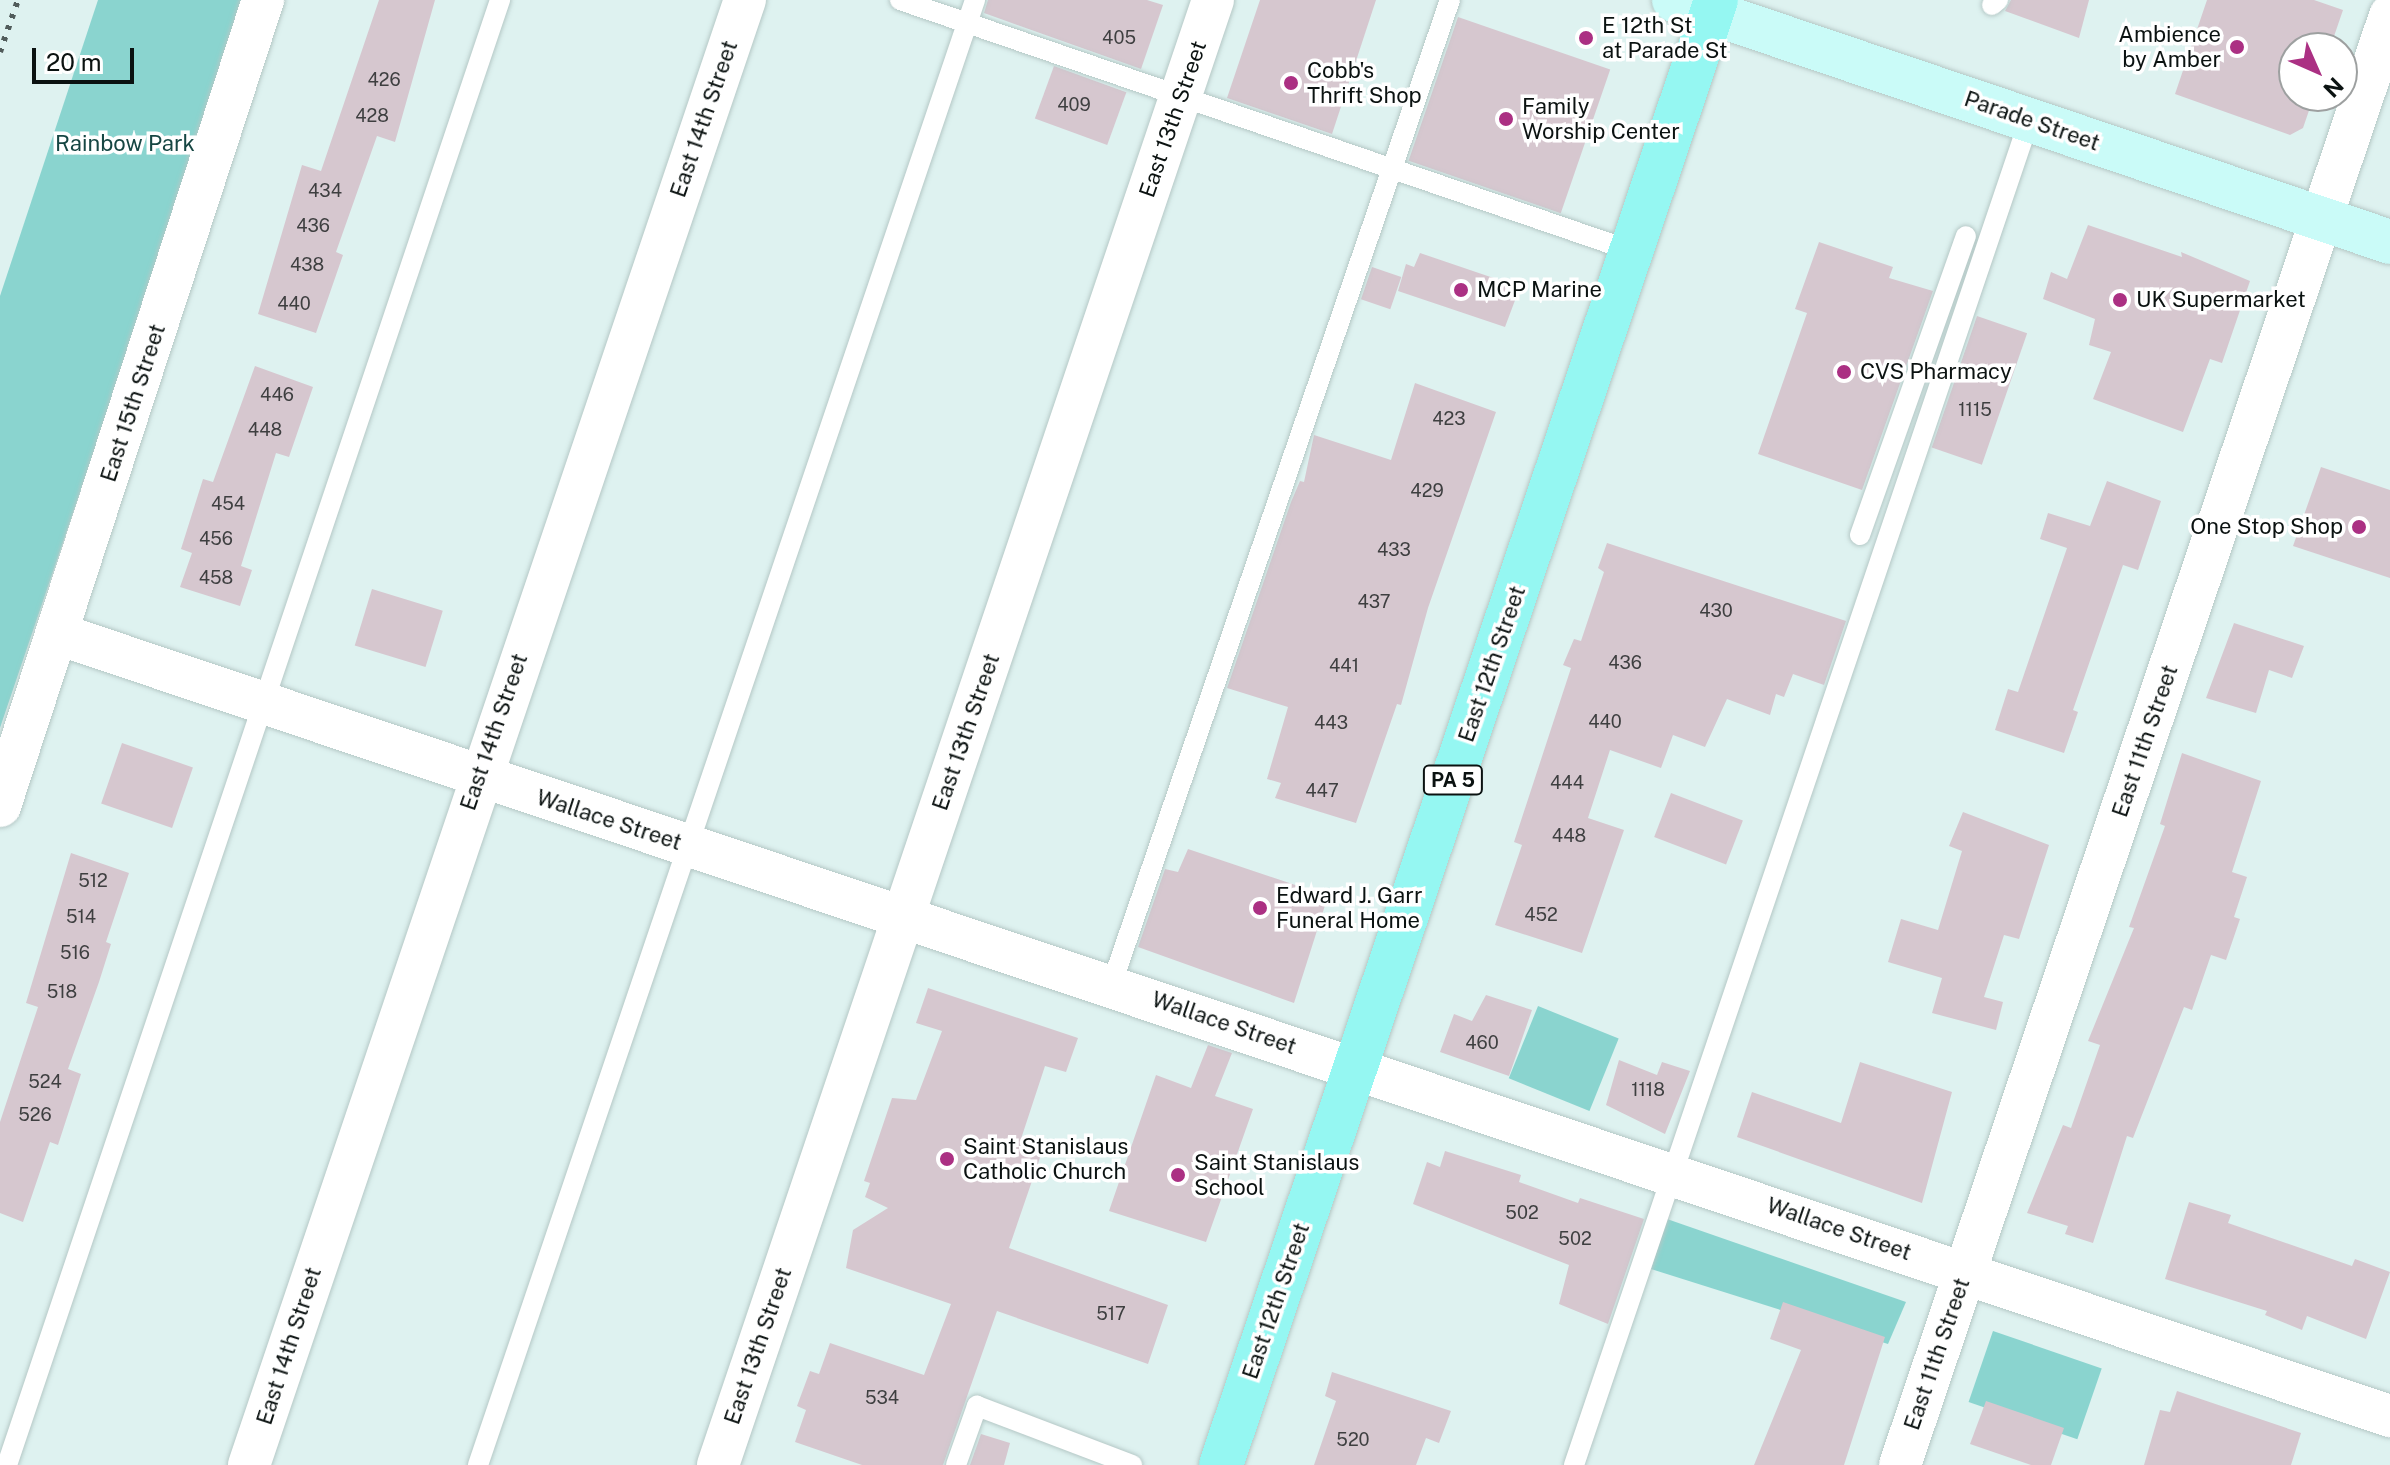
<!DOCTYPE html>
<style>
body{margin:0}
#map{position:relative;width:2390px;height:1465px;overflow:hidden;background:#def2f0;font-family:"Public Sans",sans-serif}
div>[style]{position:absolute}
.green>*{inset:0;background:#8ad4cf;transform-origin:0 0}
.building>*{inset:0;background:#d6c7cf;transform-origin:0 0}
.roads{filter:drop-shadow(0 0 2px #b5c8c6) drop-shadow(0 0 2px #b5c8c6)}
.lane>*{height:20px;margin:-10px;padding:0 10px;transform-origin:10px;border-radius:10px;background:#fff}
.street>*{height:42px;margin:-21px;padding:0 21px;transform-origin:21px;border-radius:21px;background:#fff}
.secondary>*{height:44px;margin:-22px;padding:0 22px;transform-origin:22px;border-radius:22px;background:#cafbf8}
.primary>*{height:44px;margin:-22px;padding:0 22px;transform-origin:22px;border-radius:22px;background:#95f7f2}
.rail>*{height:6px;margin-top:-3px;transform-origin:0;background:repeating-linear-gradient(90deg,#515c5b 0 4px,transparent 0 12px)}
.dots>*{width:22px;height:22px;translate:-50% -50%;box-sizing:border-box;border:4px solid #fff;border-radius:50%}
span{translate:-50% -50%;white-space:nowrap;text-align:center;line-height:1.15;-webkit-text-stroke:7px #fff;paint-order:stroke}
.number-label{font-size:18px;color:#3e3f40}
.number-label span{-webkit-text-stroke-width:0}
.shield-label span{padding:2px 6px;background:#fff;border:2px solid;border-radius:6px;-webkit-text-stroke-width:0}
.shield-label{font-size:20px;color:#0b1211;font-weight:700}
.poi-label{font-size:22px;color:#0b1211}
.left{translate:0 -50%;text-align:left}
.right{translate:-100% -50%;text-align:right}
.street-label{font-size:22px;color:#0b1211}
.park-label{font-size:22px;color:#164643}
.north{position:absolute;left:2278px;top:32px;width:80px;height:80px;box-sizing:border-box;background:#fff;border:2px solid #9da0a0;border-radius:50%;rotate:135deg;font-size:22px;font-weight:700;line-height:32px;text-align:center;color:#0b1211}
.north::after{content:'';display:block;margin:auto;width:28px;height:36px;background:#ab3083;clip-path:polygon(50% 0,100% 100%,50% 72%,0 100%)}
.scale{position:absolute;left:32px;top:48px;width:102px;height:36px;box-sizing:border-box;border:4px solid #0b1211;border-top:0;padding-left:10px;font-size:24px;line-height:28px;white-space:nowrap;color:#0b1211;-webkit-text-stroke:6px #fff;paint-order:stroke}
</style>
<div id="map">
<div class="green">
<i style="clip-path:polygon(98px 0,247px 0,0 728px,0 296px)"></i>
<i style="left:1538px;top:1006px;width:87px;height:78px;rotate:22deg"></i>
<i style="clip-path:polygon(1667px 1219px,1906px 1302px,1888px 1344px,1651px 1269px)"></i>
<i style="left:1993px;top:1331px;width:115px;height:75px;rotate:19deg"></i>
</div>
<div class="building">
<i style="clip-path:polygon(379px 0,435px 0,395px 142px,377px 136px,336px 252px,343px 255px,316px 333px,258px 314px,302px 165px,321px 171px)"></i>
<i style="clip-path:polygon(988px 0,1147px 0,1163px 5px,1141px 69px,984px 13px)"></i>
<i style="clip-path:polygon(1260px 0,1376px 0,1332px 134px,1227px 98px)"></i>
<i style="clip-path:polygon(2011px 0,2089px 0,2079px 38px,2005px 11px)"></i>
<i style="clip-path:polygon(2207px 0,2314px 0,2343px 10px,2330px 48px,2294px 48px,2294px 96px,2314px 96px,2303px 128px,2290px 135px,2175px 94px)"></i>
<i style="left:1458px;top:17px;width:161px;height:152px;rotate:19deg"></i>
<i style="left:1054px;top:66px;width:77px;height:56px;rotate:20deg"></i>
<i style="clip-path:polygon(2088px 225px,2182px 257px,2181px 252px,2250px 281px,2222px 363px,2210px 359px,2183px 432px,2093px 399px,2111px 352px,2089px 345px,2095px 319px,2043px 299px,2051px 272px,2067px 279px)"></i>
<i style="clip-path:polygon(1819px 242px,1893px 267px,1889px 278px,1933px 291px,1862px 490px,1758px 454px,1807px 313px,1795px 309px)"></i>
<i style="clip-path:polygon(1420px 253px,1520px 287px,1505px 327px,1398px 291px,1406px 264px,1414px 267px)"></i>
<i style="left:1372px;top:267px;width:31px;height:34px;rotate:19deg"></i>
<i style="left:1977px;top:316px;width:53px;height:139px;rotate:19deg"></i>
<i style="clip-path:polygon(255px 366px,313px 387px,289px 457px,276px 453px,241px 566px,252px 570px,240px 606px,180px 587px,192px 553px,181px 549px,203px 479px,213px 482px)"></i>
<i style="clip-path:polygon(1415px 383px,1496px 412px,1428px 608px,1401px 705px,1397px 704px,1356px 823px,1275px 798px,1281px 783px,1267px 779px,1288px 707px,1227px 688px,1291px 502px,1300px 481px,1304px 482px,1314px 435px,1391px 460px)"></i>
<i style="clip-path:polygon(2321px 467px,2390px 490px,2390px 578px,2293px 546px)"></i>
<i style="clip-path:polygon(2107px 481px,2161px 501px,2138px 570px,2123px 565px,2073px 710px,2078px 712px,2064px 753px,1995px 730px,2008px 689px,2018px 692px,2067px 548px,2040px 539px,2048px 513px,2090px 526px)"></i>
<i style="clip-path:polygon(1607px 543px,1846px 621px,1824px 685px,1793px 674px,1784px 697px,1776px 694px,1770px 715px,1727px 699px,1705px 747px,1673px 735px,1661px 768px,1610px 750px,1588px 818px,1624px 830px,1582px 953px,1495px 925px,1522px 845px,1514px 842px,1571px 668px,1563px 665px,1574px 639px,1581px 641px,1604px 572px,1598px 568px)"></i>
<i style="left:372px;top:589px;width:74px;height:59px;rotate:17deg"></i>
<i style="clip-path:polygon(2234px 623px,2304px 646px,2292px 678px,2269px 670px,2256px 713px,2206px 698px)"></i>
<i style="left:122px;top:743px;width:75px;height:64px;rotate:19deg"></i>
<i style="clip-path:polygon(2182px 753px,2261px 781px,2232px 872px,2247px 877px,2234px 917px,2240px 919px,2226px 960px,2211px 955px,2192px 1010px,2184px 1007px,2133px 1138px,2127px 1136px,2093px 1243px,2065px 1234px,2068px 1226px,2027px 1213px,2063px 1125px,2071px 1128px,2100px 1045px,2088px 1041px,2134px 928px,2129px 927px,2165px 826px,2160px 824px)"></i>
<i style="left:1671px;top:793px;width:77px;height:47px;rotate:21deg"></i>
<i style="clip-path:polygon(1963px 812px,2049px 845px,2019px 939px,2004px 935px,1984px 997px,2003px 1002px,1996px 1030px,1932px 1013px,1942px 978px,1888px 962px,1901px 919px,1938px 930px,1962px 851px,1949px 846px)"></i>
<i style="clip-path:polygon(1188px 849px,1328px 896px,1294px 1003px,1138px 947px,1165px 869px,1178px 872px)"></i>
<i style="clip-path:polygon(71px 853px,129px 873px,106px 942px,111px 944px,99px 982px,68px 1069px,81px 1074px,58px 1145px,50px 1142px,23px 1222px,0 1213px,0 1122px,38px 1007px,26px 1003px)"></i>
<i style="clip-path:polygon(928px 988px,1078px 1038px,1066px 1072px,1045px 1066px,1020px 1142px,1043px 1149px,1009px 1248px,1168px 1305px,1148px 1364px,997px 1311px,943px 1465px,862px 1465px,795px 1442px,806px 1410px,797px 1406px,810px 1371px,819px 1374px,830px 1343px,924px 1375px,951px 1304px,846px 1268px,853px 1230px,888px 1208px,865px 1197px,870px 1183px,864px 1181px,892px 1098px,916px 1100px,942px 1031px,916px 1023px)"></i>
<i style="clip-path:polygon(1486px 995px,1532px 1010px,1509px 1076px,1440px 1052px,1454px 1014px,1472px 1021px)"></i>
<i style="clip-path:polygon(1208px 1045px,1232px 1053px,1215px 1096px,1253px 1109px,1206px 1242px,1109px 1211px,1156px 1075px,1191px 1088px)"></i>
<i style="clip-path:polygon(1619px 1060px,1657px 1075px,1662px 1062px,1690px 1071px,1665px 1134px,1606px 1105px)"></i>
<i style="clip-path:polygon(1860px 1062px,1952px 1092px,1922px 1203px,1737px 1137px,1752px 1092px,1841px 1123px)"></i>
<i style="clip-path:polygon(1445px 1151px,1521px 1175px,1519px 1182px,1578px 1203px,1580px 1198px,1644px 1219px,1608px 1324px,1559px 1304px,1569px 1265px,1413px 1204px,1427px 1162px,1440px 1167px)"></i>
<i style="clip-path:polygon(2189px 1202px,2231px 1215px,2228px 1223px,2352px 1266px,2355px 1259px,2390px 1272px,2366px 1339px,2307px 1316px,2302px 1330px,2265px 1315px,2267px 1311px,2165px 1279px)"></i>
<i style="clip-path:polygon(1783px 1302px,1885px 1337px,1844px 1465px,1754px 1465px,1801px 1350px,1770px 1339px)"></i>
<i style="clip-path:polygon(1332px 1372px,1451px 1411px,1439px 1443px,1426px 1438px,1416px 1465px,1314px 1465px,1336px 1401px,1325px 1396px)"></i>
<i style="clip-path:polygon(2177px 1391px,2301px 1433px,2291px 1465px,2144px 1465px,2160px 1410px,2170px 1412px)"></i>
<i style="clip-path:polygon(1986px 1401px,2064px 1428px,2051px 1465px,2031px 1465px,1970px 1444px)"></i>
<i style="clip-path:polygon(981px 1434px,1010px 1443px,1004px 1465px,970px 1465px)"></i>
</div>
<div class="roads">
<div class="lane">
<i style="left:900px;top:0;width:774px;rotate:18.93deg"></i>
<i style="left:1992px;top:5px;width:8px;rotate:-40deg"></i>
<i style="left:1860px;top:535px;width:317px;rotate:-70.5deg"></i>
<i style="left:1111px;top:986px;width:1043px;rotate:-71.03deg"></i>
<i style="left:7px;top:1465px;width:1546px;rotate:-71.4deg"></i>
<i style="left:478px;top:1465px;width:1547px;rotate:-71.26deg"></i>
<i style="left:956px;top:1465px;width:63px;rotate:-70.4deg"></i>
<i style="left:977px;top:1406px;width:166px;rotate:20.8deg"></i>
<i style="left:1574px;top:1465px;width:1422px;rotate:-71.3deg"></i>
</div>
<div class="street">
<i style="left:58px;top:634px;width:2460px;rotate:18.54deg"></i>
<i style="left:0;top:806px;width:848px;rotate:-71.93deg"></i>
<i style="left:249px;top:1465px;width:1547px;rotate:-71.3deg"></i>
<i style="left:718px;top:1465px;width:1546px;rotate:-71.33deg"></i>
<i style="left:1900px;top:1465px;width:1530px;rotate:-71.32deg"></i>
</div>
<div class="secondary">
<i style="left:1674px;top:0;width:756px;rotate:18.67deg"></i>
</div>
<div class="primary">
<i style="left:1221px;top:1465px;width:1546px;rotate:-71.33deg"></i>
</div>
</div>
<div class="rail">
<i style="left:0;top:52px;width:55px;rotate:-70.9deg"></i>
</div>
<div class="dots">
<i style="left:1586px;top:38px;background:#ab3083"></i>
<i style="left:2237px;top:47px;background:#ab3083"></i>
<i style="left:1291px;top:83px;background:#ab3083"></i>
<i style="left:1506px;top:119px;background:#ab3083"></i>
<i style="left:1461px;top:290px;background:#ab3083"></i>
<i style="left:2120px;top:300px;background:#ab3083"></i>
<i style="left:1844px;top:372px;background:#ab3083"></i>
<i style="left:2359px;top:527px;background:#ab3083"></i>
<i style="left:1260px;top:908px;background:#ab3083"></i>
<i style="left:947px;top:1159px;background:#ab3083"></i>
<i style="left:1178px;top:1175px;background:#ab3083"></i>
</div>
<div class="number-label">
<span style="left:1119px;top:38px">405</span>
<span style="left:384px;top:80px">426</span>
<span style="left:1074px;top:105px">409</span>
<span style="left:372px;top:116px">428</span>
<span style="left:325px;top:191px">434</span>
<span style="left:313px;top:226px">436</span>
<span style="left:307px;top:265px">438</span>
<span style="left:294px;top:304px">440</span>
<span style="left:277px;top:395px">446</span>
<span style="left:1975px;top:410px">1115</span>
<span style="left:1449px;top:419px">423</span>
<span style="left:265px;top:430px">448</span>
<span style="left:1427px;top:491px">429</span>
<span style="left:228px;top:504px">454</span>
<span style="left:216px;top:539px">456</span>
<span style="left:1394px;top:550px">433</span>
<span style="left:216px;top:578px">458</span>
<span style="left:1374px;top:602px">437</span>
<span style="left:1716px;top:611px">430</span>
<span style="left:1625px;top:663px">436</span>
<span style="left:1344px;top:666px">441</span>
<span style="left:1605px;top:722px">440</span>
<span style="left:1331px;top:723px">443</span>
<span style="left:1567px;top:783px">444</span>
<span style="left:1322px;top:791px">447</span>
<span style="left:1569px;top:836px">448</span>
<span style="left:93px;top:881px">512</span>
<span style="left:1541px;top:915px">452</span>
<span style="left:81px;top:917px">514</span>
<span style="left:75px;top:953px">516</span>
<span style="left:62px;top:992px">518</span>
<span style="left:1482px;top:1043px">460</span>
<span style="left:45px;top:1082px">524</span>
<span style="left:1648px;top:1090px">1118</span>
<span style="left:35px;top:1115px">526</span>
<span style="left:1522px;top:1213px">502</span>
<span style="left:1575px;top:1239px">502</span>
<span style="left:1111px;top:1314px">517</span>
<span style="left:882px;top:1398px">534</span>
<span style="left:1353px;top:1440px">520</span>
</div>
<div class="shield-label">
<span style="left:1453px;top:780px">PA 5</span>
</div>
<div class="poi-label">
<span class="left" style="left:1602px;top:38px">E 12th St<br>at Parade St</span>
<span class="right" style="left:2221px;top:47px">Ambience<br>by Amber</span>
<span class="left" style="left:1307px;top:83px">Cobb's<br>Thrift Shop</span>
<span class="left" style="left:1522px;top:119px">Family<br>Worship Center</span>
<span class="left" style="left:1477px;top:290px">MCP Marine</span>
<span class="left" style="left:2136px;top:300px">UK Supermarket</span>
<span class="left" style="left:1860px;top:372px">CVS Pharmacy</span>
<span class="right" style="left:2343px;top:527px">One Stop Shop</span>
<span class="left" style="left:1276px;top:908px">Edward J. Garr<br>Funeral Home</span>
<span class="left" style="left:963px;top:1159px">Saint Stanislaus<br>Catholic Church</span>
<span class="left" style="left:1194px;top:1175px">Saint Stanislaus<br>School</span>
</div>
<div class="street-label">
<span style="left:704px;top:119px;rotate:-71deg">East 14th Street</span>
<span style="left:1173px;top:119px;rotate:-71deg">East 13th Street</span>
<span style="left:2032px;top:121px;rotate:19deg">Parade Street</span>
<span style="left:133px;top:403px;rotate:-72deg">East 15th Street</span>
<span style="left:1492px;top:664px;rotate:-71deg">East 12th Street</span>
<span style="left:494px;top:732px;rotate:-71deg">East 14th Street</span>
<span style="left:966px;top:732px;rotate:-71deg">East 13th Street</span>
<span style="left:2145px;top:741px;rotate:-71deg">East 11th Street</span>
<span style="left:609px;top:820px;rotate:18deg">Wallace Street</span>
<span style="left:1224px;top:1023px;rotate:19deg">Wallace Street</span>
<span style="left:1839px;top:1229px;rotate:19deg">Wallace Street</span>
<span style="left:1276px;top:1301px;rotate:-71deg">East 12th Street</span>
<span style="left:289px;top:1346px;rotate:-72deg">East 14th Street</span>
<span style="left:758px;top:1346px;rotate:-71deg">East 13th Street</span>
<span style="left:1937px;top:1354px;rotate:-71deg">East 11th Street</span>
</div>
<div class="park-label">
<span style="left:125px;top:144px">Rainbow Park</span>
</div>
<div class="north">N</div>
<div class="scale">20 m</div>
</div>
